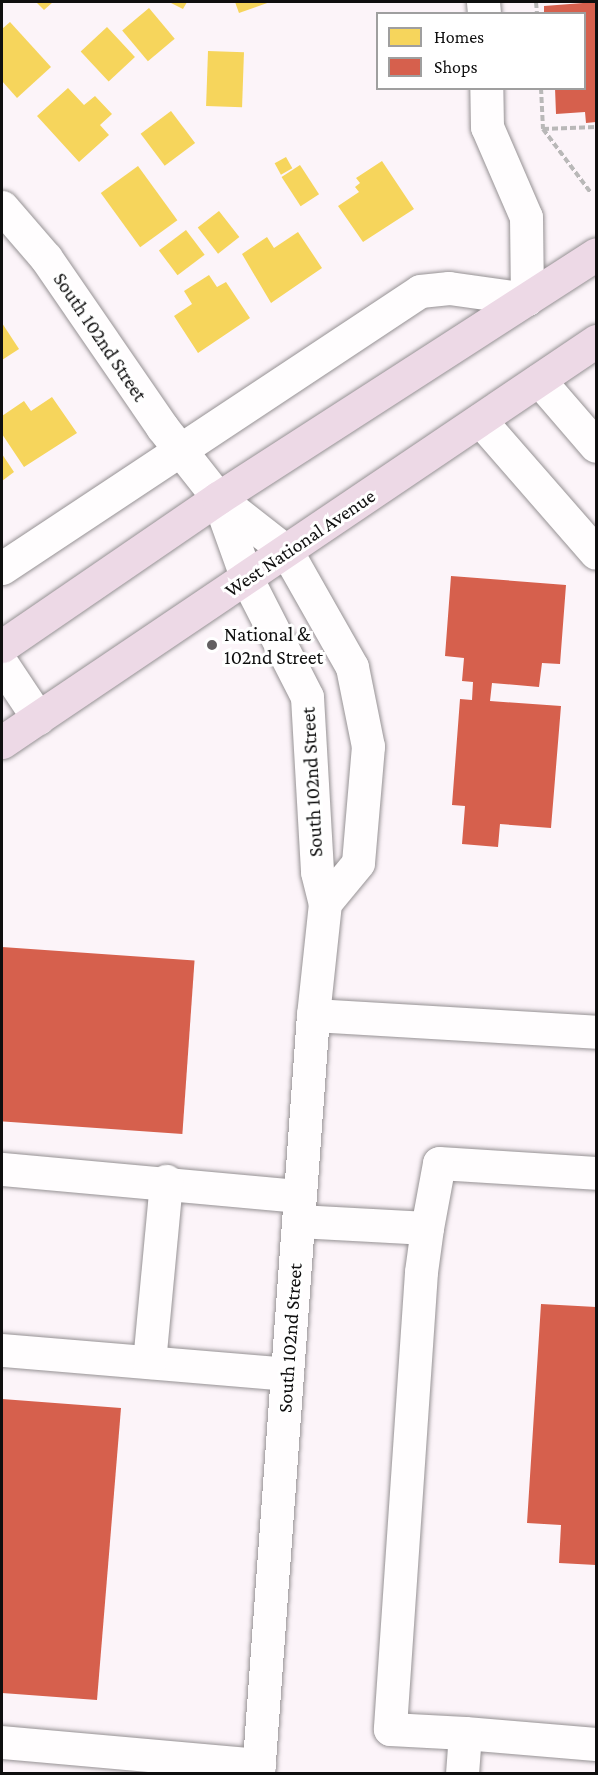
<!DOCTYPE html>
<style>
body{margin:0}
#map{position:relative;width:598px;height:1775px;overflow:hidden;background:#fcf4f9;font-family:"Crimson Pro",serif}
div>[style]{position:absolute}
.homes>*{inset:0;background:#f6d55c;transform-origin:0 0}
.shops>*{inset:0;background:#d6604d;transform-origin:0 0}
.path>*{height:4px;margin-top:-2px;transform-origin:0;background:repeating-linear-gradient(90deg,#b9b8b8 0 6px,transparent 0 9px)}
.roads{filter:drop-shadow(0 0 2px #969294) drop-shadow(0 0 2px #969294)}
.minor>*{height:33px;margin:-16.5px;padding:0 16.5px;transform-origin:16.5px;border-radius:16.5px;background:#fffdfe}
.major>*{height:33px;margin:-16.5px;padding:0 16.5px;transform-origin:16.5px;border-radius:16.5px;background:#edd9e6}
.dots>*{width:16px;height:16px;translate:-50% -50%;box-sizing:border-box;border:3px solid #fff;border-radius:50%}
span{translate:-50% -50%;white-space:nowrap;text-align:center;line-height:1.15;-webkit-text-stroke:6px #fff;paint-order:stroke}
.street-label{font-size:20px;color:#0f0f0f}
.poi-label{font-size:20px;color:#0f0f0f}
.left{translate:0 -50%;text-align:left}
.frame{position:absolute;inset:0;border:3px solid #0f0f0f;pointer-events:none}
.legend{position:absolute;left:376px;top:12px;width:210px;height:78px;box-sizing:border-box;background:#fff;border:2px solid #9f9f9f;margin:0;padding:8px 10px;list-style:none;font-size:18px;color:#0f0f0f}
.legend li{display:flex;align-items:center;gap:12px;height:30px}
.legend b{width:30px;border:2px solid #9f9f9f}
</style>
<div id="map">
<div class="homes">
<i style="clip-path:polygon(36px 2px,53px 2px,44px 10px)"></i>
<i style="clip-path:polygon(169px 2px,187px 2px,183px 9px)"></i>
<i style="clip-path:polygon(235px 2px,270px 2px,239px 13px)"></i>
<i style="left:149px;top:8px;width:40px;height:35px;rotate:50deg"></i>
<i style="clip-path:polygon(10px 22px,51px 67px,17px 98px,2px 81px,2px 29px)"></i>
<i style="left:107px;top:27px;width:41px;height:36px;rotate:47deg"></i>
<i style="left:208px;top:51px;width:36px;height:55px;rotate:2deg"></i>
<i style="clip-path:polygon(68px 88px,84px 105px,95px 96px,112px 114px,100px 125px,109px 135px,79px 162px,37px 116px)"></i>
<i style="left:171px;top:111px;width:40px;height:38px;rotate:53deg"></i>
<i style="left:286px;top:157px;width:13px;height:13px;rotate:61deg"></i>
<i style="clip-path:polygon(382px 161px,414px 209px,363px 242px,338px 206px,359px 192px,355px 187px,360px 183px,356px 178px)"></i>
<i style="left:300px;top:165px;width:35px;height:22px;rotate:57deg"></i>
<i style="left:138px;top:166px;width:67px;height:46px;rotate:54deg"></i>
<i style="left:219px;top:211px;width:33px;height:27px;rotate:52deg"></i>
<i style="left:186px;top:230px;width:31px;height:34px;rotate:53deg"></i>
<i style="clip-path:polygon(298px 232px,322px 268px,271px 303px,242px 254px,267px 237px,274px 248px)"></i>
<i style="clip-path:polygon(209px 275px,217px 287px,226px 282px,250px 318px,198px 353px,174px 316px,192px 304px,184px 291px)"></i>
<i style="clip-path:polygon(2px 323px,19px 349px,2px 360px)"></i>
<i style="clip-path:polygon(52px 397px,77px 433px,24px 467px,2px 434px,2px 416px,24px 401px,31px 411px)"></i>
<i style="clip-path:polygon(2px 454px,14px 472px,2px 481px)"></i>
</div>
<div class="shops">
<i style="clip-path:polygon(596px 2px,596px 122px,586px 123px,585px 112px,556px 114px,555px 88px,584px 88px,584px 14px,544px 14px,544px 6px)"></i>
<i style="clip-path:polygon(451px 576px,566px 585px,560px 664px,542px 663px,539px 687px,492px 683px,490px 701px,561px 706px,551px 828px,500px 824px,498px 847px,462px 844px,465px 806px,452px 805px,460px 699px,472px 700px,473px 682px,462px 681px,464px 658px,445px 656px)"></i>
<i style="left:2px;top:947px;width:193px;height:174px;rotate:4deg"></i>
<i style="clip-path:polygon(541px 1304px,596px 1307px,596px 1565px,559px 1563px,561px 1525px,527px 1523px)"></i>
<i style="clip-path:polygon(2px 1399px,121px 1408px,97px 1700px,2px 1693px)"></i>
</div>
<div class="path">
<i style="left:536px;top:2px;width:12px;rotate:85deg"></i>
<i style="left:541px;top:88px;width:41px;rotate:87.2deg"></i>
<i style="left:543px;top:129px;width:80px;rotate:53.1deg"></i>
<i style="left:543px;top:129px;width:53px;rotate:-2.2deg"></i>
</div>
<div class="roads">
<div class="minor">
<i style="left:483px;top:2px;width:12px;rotate:85deg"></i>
<i style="left:2px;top:207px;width:67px;rotate:49.2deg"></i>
<i style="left:46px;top:258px;width:205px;rotate:55.5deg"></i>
<i style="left:162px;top:427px;width:90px;rotate:51.7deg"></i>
<i style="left:218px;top:498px;width:88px;rotate:38deg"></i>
<i style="left:287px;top:552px;width:132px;rotate:60.5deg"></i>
<i style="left:352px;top:667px;width:81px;rotate:78.6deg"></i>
<i style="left:368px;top:746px;width:117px;rotate:94.9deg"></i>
<i style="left:358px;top:863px;width:52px;rotate:129.5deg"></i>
<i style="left:539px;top:380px;width:87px;rotate:49.2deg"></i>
<i style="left:480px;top:420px;width:176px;rotate:48.9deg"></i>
<i style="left:218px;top:498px;width:86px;rotate:70.3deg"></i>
<i style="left:247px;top:579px;width:132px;rotate:63deg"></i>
<i style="left:307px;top:697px;width:175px;rotate:86.7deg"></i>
<i style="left:317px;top:872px;width:32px;rotate:76deg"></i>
<i style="left:325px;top:903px;width:113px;rotate:96.1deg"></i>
<i style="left:313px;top:1015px;width:761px;rotate:94.14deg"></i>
<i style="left:2px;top:568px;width:501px;rotate:-33.53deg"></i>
<i style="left:420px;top:291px;width:29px;rotate:-6deg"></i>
<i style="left:449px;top:288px;width:79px;rotate:8deg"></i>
<i style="left:527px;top:299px;width:82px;rotate:-90.7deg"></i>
<i style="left:526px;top:217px;width:98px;rotate:-113.4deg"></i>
<i style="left:487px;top:127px;width:39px;rotate:-91deg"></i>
<i style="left:2px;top:664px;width:65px;rotate:56.3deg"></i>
<i style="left:313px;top:1015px;width:284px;rotate:3.4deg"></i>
<i style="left:2px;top:1169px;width:299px;rotate:5.2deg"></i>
<i style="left:298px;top:1221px;width:129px;rotate:3.1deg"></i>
<i style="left:427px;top:1228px;width:66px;rotate:-79.5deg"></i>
<i style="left:439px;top:1163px;width:157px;rotate:3.6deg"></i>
<i style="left:427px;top:1228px;width:44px;rotate:97.8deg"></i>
<i style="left:421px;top:1272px;width:458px;rotate:93.9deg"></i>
<i style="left:390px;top:1729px;width:75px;rotate:3.1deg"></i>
<i style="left:2px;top:1350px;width:286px;rotate:4.8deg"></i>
<i style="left:149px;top:1362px;width:182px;rotate:-84.6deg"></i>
<i style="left:2px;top:1742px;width:258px;rotate:5.1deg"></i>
<i style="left:462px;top:1774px;width:41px;rotate:-85.8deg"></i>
<i style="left:465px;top:1733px;width:131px;rotate:4.8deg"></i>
</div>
<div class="major">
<i style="left:2px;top:646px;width:262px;rotate:-34.4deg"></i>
<i style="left:218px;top:498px;width:450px;rotate:-32.8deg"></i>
<i style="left:2px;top:742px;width:717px;rotate:-34.02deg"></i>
</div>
</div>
<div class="dots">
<i style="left:212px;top:645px;background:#625f61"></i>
</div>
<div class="street-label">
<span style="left:100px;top:337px;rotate:56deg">South 102nd Street</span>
<span style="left:300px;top:543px;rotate:-34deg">West National Avenue</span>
<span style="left:312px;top:782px;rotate:-93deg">South 102nd Street</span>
<span style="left:290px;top:1338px;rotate:-86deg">South 102nd Street</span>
</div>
<div class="poi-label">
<span class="left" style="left:224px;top:646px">National &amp;<br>102nd Street</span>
</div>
<div class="frame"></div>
<ul class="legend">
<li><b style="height:16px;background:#f6d55c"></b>Homes</li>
<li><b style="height:16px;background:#d6604d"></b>Shops</li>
</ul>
</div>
